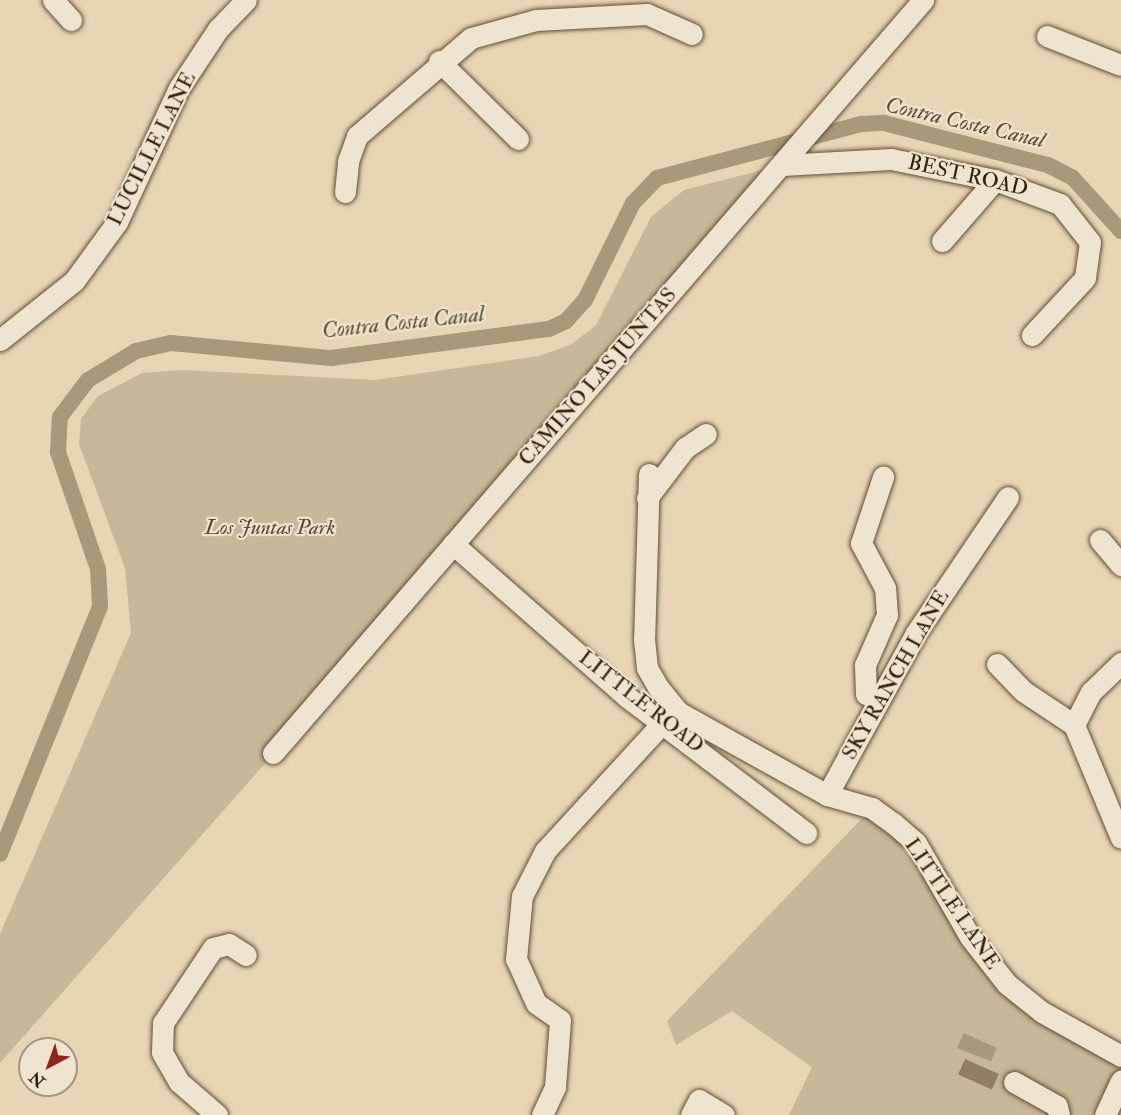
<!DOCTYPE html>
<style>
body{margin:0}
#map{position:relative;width:1121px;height:1115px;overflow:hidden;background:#e7d5b6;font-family:"IM FELL Double Pica",serif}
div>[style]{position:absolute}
.green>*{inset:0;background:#c9b799}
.water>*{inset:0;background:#aa987b}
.canal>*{height:16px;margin:-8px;padding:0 8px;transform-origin:8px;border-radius:8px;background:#aa987b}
.building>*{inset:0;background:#927f63;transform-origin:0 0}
.roads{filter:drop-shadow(0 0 2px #624f34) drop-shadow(0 0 2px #624f34)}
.minor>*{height:21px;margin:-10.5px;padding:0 10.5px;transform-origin:10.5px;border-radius:10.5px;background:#efe4d0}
span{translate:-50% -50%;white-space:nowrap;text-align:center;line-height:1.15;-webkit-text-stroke:4.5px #efe4d0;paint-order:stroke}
.street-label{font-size:21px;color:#352209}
.park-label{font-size:21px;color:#5a472d;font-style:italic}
.water-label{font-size:22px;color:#5e4b31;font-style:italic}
.north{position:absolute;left:18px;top:1037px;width:60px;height:60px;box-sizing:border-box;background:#efe4d0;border:2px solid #a59680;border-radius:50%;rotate:221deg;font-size:16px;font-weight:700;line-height:24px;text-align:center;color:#352209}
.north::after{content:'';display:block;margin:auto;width:21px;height:27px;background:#8f2418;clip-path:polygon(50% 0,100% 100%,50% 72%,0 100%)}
</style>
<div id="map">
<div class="green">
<i style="clip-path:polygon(782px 165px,338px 681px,0 1063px,0 934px,131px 633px,125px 568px,79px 444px,81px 419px,98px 396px,142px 373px,181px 370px,375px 380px,539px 356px,572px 344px,596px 325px,651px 217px,684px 190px)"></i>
<i style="clip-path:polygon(872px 808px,893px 823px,985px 959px,1121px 1056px,1121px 1115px,789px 1115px,812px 1067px,732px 1011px,676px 1045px,667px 1021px)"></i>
</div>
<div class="water">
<i style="clip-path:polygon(964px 1033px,997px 1048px,991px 1061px,957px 1048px)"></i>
</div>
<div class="canal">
<i style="left:0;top:854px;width:267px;rotate:-68deg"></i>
<i style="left:100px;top:606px;width:37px;rotate:-93deg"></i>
<i style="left:98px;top:569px;width:124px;rotate:-108.9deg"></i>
<i style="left:58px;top:452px;width:35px;rotate:-87deg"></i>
<i style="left:60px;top:417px;width:46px;rotate:-52.9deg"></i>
<i style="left:88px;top:380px;width:56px;rotate:-31.1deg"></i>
<i style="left:136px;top:351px;width:36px;rotate:-13deg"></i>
<i style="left:171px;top:343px;width:161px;rotate:5.4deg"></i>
<i style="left:331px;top:358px;width:220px;rotate:-7.6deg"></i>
<i style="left:549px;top:329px;width:19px;rotate:-25deg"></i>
<i style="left:566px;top:321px;width:28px;rotate:-48deg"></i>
<i style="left:585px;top:300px;width:108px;rotate:-63.7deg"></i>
<i style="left:633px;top:203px;width:35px;rotate:-46deg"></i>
<i style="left:657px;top:178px;width:212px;rotate:-14.8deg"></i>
<i style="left:862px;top:124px;width:22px;rotate:-3deg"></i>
<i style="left:884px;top:123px;width:169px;rotate:14.4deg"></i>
<i style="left:1048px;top:165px;width:27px;rotate:27deg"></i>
<i style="left:1072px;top:177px;width:73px;rotate:47.8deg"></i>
</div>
<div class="building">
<i style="left:965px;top:1059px;width:37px;height:17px;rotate:24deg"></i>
</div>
<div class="roads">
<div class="minor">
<i style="left:53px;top:0;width:27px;rotate:48deg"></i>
<i style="left:1047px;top:36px;width:79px;rotate:21.4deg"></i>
<i style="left:439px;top:61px;width:111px;rotate:44.6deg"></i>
<i style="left:782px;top:165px;width:109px;rotate:-3.2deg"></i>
<i style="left:891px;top:159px;width:106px;rotate:11.4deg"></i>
<i style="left:995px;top:180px;width:69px;rotate:20.3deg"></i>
<i style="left:1060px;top:204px;width:48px;rotate:51.7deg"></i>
<i style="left:1090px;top:242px;width:36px;rotate:98deg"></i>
<i style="left:1085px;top:278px;width:78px;rotate:132.9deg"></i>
<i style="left:345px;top:192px;width:31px;rotate:-84deg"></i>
<i style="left:348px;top:161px;width:27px;rotate:-70deg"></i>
<i style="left:357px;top:136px;width:150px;rotate:-40.7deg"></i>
<i style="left:471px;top:38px;width:67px;rotate:-15.5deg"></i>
<i style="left:536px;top:20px;width:111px;rotate:-3.1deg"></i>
<i style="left:647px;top:14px;width:49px;rotate:24deg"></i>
<i style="left:942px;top:241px;width:81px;rotate:-49deg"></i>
<i style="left:0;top:340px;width:95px;rotate:-38.6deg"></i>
<i style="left:74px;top:281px;width:73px;rotate:-53.9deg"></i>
<i style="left:117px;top:222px;width:148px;rotate:-65.2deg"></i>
<i style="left:179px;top:88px;width:71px;rotate:-56.5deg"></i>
<i style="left:218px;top:29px;width:40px;rotate:-46deg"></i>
<i style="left:649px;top:474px;width:165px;rotate:91.7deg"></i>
<i style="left:644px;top:639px;width:29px;rotate:84deg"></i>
<i style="left:647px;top:668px;width:22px;rotate:60deg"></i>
<i style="left:658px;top:687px;width:32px;rotate:51deg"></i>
<i style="left:678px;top:712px;width:171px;rotate:29.1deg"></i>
<i style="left:827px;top:795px;width:47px;rotate:16.1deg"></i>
<i style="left:872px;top:808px;width:26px;rotate:36deg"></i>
<i style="left:893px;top:823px;width:30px;rotate:41deg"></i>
<i style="left:916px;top:843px;width:108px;rotate:60.1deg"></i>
<i style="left:970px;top:937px;width:60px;rotate:51.8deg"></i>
<i style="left:1007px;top:984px;width:45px;rotate:38.7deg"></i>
<i style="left:1042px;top:1012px;width:90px;rotate:29.1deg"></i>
<i style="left:647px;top:498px;width:63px;rotate:-52.8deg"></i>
<i style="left:685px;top:448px;width:25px;rotate:-34deg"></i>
<i style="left:1100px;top:540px;width:33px;rotate:50deg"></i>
<i style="left:453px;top:544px;width:232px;rotate:41.3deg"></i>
<i style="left:627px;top:697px;width:225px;rotate:37.2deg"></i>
<i style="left:997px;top:664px;width:37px;rotate:46deg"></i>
<i style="left:1023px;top:691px;width:61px;rotate:33.7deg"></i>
<i style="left:1074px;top:725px;width:122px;rotate:67.4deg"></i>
<i style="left:879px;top:700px;width:14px;rotate:-155deg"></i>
<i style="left:866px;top:694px;width:29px;rotate:-92deg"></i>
<i style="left:865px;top:665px;width:55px;rotate:-66.3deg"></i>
<i style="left:887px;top:615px;width:27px;rotate:-94deg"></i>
<i style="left:885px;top:588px;width:51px;rotate:-118.1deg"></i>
<i style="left:861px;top:543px;width:70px;rotate:-71.6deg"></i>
<i style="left:1074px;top:725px;width:37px;rotate:-63deg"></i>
<i style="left:1091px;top:692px;width:42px;rotate:-44deg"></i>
<i style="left:273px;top:753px;width:995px;rotate:-49.2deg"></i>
<i style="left:827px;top:795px;width:185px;rotate:-61.2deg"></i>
<i style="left:916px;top:633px;width:164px;rotate:-55.9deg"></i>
<i style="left:1014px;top:1082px;width:49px;rotate:29.2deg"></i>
<i style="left:1057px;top:1106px;width:9px;rotate:77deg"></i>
<i style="left:217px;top:1115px;width:50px;rotate:-139deg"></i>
<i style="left:179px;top:1082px;width:34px;rotate:-120deg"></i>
<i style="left:162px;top:1052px;width:29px;rotate:-88deg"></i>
<i style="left:163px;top:1023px;width:90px;rotate:-56.3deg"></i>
<i style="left:213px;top:948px;width:16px;rotate:-14deg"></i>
<i style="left:229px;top:944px;width:20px;rotate:33deg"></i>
<i style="left:542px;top:1115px;width:31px;rotate:-65deg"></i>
<i style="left:555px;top:1087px;width:67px;rotate:-85.7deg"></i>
<i style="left:560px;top:1020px;width:29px;rotate:-145deg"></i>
<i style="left:536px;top:1003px;width:48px;rotate:-114.4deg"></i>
<i style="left:516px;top:959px;width:63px;rotate:-84.6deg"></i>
<i style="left:522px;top:896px;width:51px;rotate:-62.9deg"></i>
<i style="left:545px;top:851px;width:175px;rotate:-47.5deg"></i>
<i style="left:691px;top:1115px;width:17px;rotate:-62deg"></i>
<i style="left:699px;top:1100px;width:29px;rotate:31deg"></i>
<i style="left:1105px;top:1115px;width:38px;rotate:-65deg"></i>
</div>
</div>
<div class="street-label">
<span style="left:152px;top:149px;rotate:-63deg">LUCILLE LANE</span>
<span style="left:968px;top:176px;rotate:13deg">BEST ROAD</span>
<span style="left:598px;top:377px;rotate:-49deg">CAMINO LAS JUNTAS</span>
<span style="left:896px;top:675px;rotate:-60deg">SKY RANCH LANE</span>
<span style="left:641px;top:702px;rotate:38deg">LITTLE ROAD</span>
<span style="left:952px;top:904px;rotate:56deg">LITTLE LANE</span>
</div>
<div class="park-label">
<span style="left:270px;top:528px">Los Juntas Park</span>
</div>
<div class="water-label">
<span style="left:965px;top:123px;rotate:13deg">Contra Costa Canal</span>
<span style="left:403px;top:323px;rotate:-6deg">Contra Costa Canal</span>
</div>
<div class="north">N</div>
</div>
